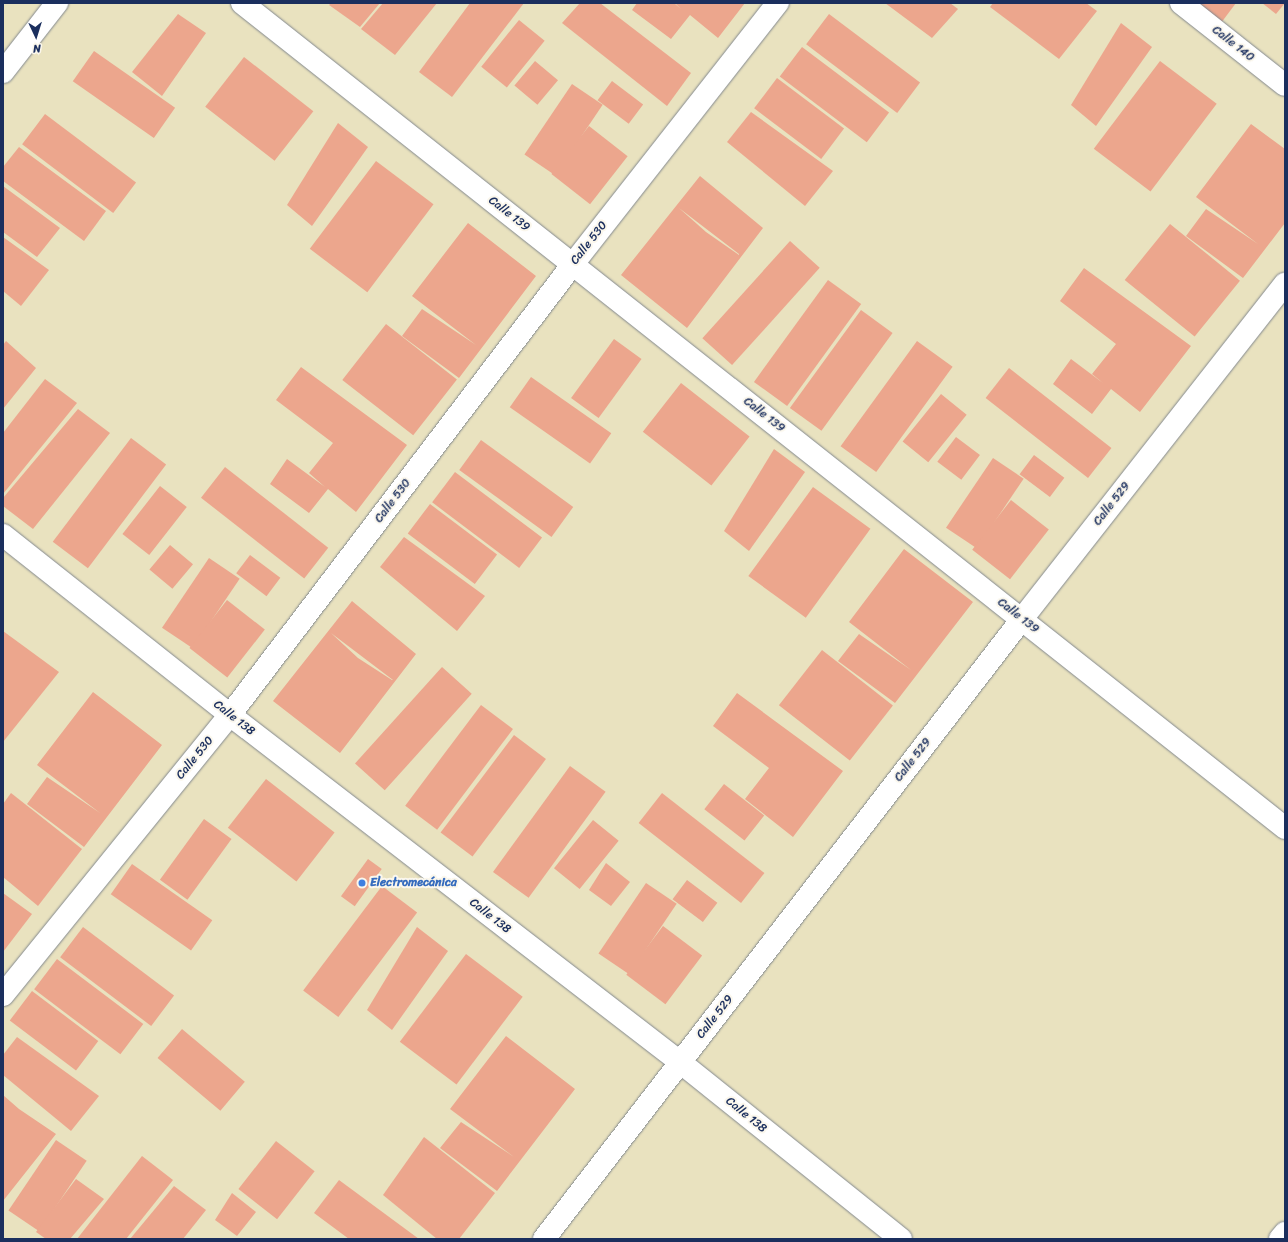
<!DOCTYPE html>
<meta charset="utf-8">
<style>
body{margin:0}
#map{position:relative;width:1288px;height:1242px;overflow:hidden;background:#e9e2bf;font-family:Sriracha,sans-serif}
div>[style]{position:absolute}
.building>*{inset:0;background:#eca68d;transform-origin:0 0}
.roads{filter:drop-shadow(0 0 1px #82888e) drop-shadow(0 0 1px #82888e)}
.minor>*{height:22px;margin:-11px;padding:0 11px;transform-origin:11px;border-radius:11px;background:#fff}
.dots>*{width:11px;height:11px;translate:-50% -50%;box-sizing:border-box;border:2px solid #fbf7ec;border-radius:50%}
span{translate:-50% -50%;white-space:nowrap;text-align:center;line-height:1.15;-webkit-text-stroke:4px #fbf7ec;paint-order:stroke}
.street-label{font-size:12px;color:#1b2f5e}
.shop-label{font-size:12px;color:#366cbe;font-weight:700}
.left{translate:0 -50%;text-align:left}
.frame{position:absolute;inset:0;border:4px solid #1b2f5e;pointer-events:none}
.north{position:absolute;left:16px;top:16px;width:40px;height:40px;-webkit-text-stroke:3px #fbf7ec;paint-order:stroke;rotate:176deg;font-size:11px;font-weight:700;line-height:16px;text-align:center;color:#1b2f5e}
.north::after{content:'';display:block;margin:auto;width:14px;height:18px;background:#1b2f5e;clip-path:polygon(50% 0,100% 100%,50% 72%,0 100%)}
</style>
<div id="map">
<div class="building">
<i style="clip-path:polygon(331px 3px,380px 3px,360px 27px,329px 5px)"></i>
<i style="clip-path:polygon(383px 3px,437px 3px,395px 55px,361px 29px)"></i>
<i style="clip-path:polygon(470px 3px,524px 3px,452px 97px,419px 72px)"></i>
<i style="clip-path:polygon(580px 3px,600px 3px,691px 73px,667px 106px,562px 23px)"></i>
<i style="clip-path:polygon(637px 3px,674px 3px,681px 9px,675px 3px,745px 3px,718px 38px,690px 15px,671px 39px,632px 10px)"></i>
<i style="clip-path:polygon(885px 3px,950px 3px,958px 9px,932px 38px)"></i>
<i style="clip-path:polygon(993px 3px,1086px 3px,1097px 11px,1059px 59px,990px 7px)"></i>
<i style="clip-path:polygon(1195px 3px,1236px 3px,1221px 23px)"></i>
<i style="clip-path:polygon(1262px 3px,1285px 3px,1276px 14px)"></i>
<i style="clip-path:polygon(178px 14px,206px 33px,162px 96px,132px 72px)"></i>
<i style="left:829px;top:14px;width:114px;height:38px;rotate:37deg"></i>
<i style="left:519px;top:20px;width:33px;height:60px;rotate:39deg"></i>
<i style="clip-path:polygon(1121px 23px,1152px 47px,1096px 126px,1071px 105px)"></i>
<i style="left:802px;top:47px;width:109px;height:37px;rotate:37deg"></i>
<i style="left:94px;top:51px;width:99px;height:37px;rotate:35deg"></i>
<i style="left:244px;top:57px;width:88px;height:63px;rotate:38deg"></i>
<i style="left:535px;top:61px;width:30px;height:32px;rotate:40deg"></i>
<i style="left:1160px;top:61px;width:71px;height:110px;rotate:37deg"></i>
<i style="left:777px;top:78px;width:84px;height:38px;rotate:37deg"></i>
<i style="left:612px;top:81px;width:39px;height:24px;rotate:37deg"></i>
<i style="left:572px;top:84px;width:37px;height:85px;rotate:34deg"></i>
<i style="clip-path:polygon(751px 112px,833px 171px,805px 206px,727px 142px)"></i>
<i style="left:45px;top:114px;width:114px;height:38px;rotate:37deg"></i>
<i style="clip-path:polygon(338px 123px,368px 147px,312px 226px,287px 205px)"></i>
<i style="clip-path:polygon(1251px 124px,1285px 149px,1285px 223px,1243px 278px,1186px 236px,1206px 209px,1258px 244px,1196px 197px)"></i>
<i style="left:589px;top:126px;width:49px;height:61px;rotate:38deg"></i>
<i style="clip-path:polygon(19px 147px,106px 211px,84px 241px,3px 181px,3px 167px)"></i>
<i style="left:376px;top:161px;width:72px;height:110px;rotate:37deg"></i>
<i style="clip-path:polygon(evenodd,700px 176px,763px 228px,687px 328px,621px 275px,700px 176px,679px 208px,739px 254px,739px 255px,706px 232px,679px 208px)"></i>
<i style="clip-path:polygon(3px 186px,60px 228px,37px 257px,3px 232px)"></i>
<i style="clip-path:polygon(468px 223px,536px 276px,459px 378px,402px 336px,422px 309px,476px 345px,412px 296px)"></i>
<i style="left:1170px;top:224px;width:90px;height:72px;rotate:39deg"></i>
<i style="clip-path:polygon(3px 237px,49px 270px,21px 306px,3px 291px)"></i>
<i style="left:790px;top:241px;width:40px;height:131px;rotate:42deg"></i>
<i style="clip-path:polygon(1084px 268px,1191px 346px,1140px 412px,1111px 389px,1092px 414px,1053px 384px,1071px 359px,1103px 383px,1092px 374px,1116px 344px,1060px 301px)"></i>
<i style="left:828px;top:280px;width:41px;height:126px;rotate:36deg"></i>
<i style="left:861px;top:310px;width:39px;height:121px;rotate:36deg"></i>
<i style="left:386px;top:324px;width:90px;height:71px;rotate:38deg"></i>
<i style="left:614px;top:339px;width:34px;height:73px;rotate:36deg"></i>
<i style="clip-path:polygon(6px 341px,36px 368px,3px 409px,3px 345px)"></i>
<i style="left:917px;top:341px;width:44px;height:130px;rotate:36deg"></i>
<i style="clip-path:polygon(301px 367px,407px 445px,356px 512px,328px 489px,309px 513px,270px 484px,287px 459px,325px 487px,309px 473px,333px 443px,276px 400px)"></i>
<i style="left:1009px;top:368px;width:130px;height:38px;rotate:38deg"></i>
<i style="left:531px;top:377px;width:98px;height:37px;rotate:35deg"></i>
<i style="clip-path:polygon(45px 379px,77px 403px,3px 494px,3px 433px)"></i>
<i style="left:681px;top:383px;width:87px;height:62px;rotate:38deg"></i>
<i style="left:941px;top:394px;width:33px;height:61px;rotate:39deg"></i>
<i style="clip-path:polygon(78px 409px,110px 433px,33px 529px,3px 506px,3px 498px)"></i>
<i style="left:956px;top:437px;width:30px;height:31px;rotate:37deg"></i>
<i style="left:131px;top:438px;width:44px;height:130px;rotate:37deg"></i>
<i style="left:481px;top:440px;width:114px;height:37px;rotate:36deg"></i>
<i style="clip-path:polygon(774px 449px,805px 472px,749px 551px,724px 531px)"></i>
<i style="left:1034px;top:455px;width:38px;height:24px;rotate:37deg"></i>
<i style="left:993px;top:458px;width:37px;height:84px;rotate:34deg"></i>
<i style="left:225px;top:467px;width:131px;height:39px;rotate:38deg"></i>
<i style="left:455px;top:472px;width:109px;height:38px;rotate:37deg"></i>
<i style="left:160px;top:486px;width:34px;height:61px;rotate:38deg"></i>
<i style="left:813px;top:487px;width:71px;height:110px;rotate:36deg"></i>
<i style="left:1011px;top:500px;width:48px;height:63px;rotate:38deg"></i>
<i style="left:430px;top:504px;width:84px;height:37px;rotate:37deg"></i>
<i style="clip-path:polygon(404px 537px,485px 596px,457px 631px,380px 567px)"></i>
<i style="left:170px;top:545px;width:30px;height:32px;rotate:40deg"></i>
<i style="clip-path:polygon(904px 549px,973px 602px,895px 703px,838px 661px,859px 634px,911px 670px,849px 622px)"></i>
<i style="left:250px;top:555px;width:38px;height:23px;rotate:37deg"></i>
<i style="left:209px;top:558px;width:37px;height:84px;rotate:34deg"></i>
<i style="left:227px;top:600px;width:48px;height:61px;rotate:38deg"></i>
<i style="clip-path:polygon(evenodd,352px 601px,416px 654px,340px 753px,273px 701px,352px 601px,331px 633px,393px 680px,392px 680px,358px 658px,331px 633px)"></i>
<i style="clip-path:polygon(3px 631px,59px 672px,3px 742px)"></i>
<i style="left:822px;top:650px;width:90px;height:70px;rotate:38deg"></i>
<i style="left:442px;top:667px;width:40px;height:130px;rotate:42deg"></i>
<i style="clip-path:polygon(93px 692px,162px 745px,84px 847px,27px 804px,47px 777px,100px 813px,37px 765px)"></i>
<i style="clip-path:polygon(737px 693px,843px 771px,793px 837px,745px 799px,769px 768px,713px 726px)"></i>
<i style="left:481px;top:705px;width:40px;height:126px;rotate:37deg"></i>
<i style="left:514px;top:735px;width:40px;height:122px;rotate:37deg"></i>
<i style="left:570px;top:766px;width:44px;height:131px;rotate:36deg"></i>
<i style="left:266px;top:779px;width:87px;height:62px;rotate:38deg"></i>
<i style="left:724px;top:784px;width:51px;height:32px;rotate:38deg"></i>
<i style="clip-path:polygon(11px 793px,82px 849px,38px 906px,3px 877px,3px 804px)"></i>
<i style="left:662px;top:793px;width:130px;height:38px;rotate:38deg"></i>
<i style="left:204px;top:819px;width:34px;height:75px;rotate:36deg"></i>
<i style="left:593px;top:820px;width:33px;height:62px;rotate:39deg"></i>
<i style="left:368px;top:859px;width:17px;height:46px;rotate:36deg"></i>
<i style="clip-path:polygon(606px 863px,630px 882px,611px 906px,589px 890px)"></i>
<i style="left:132px;top:864px;width:98px;height:37px;rotate:35deg"></i>
<i style="left:687px;top:880px;width:38px;height:24px;rotate:37deg"></i>
<i style="left:646px;top:883px;width:37px;height:85px;rotate:34deg"></i>
<i style="left:382px;top:886px;width:44px;height:131px;rotate:37deg"></i>
<i style="clip-path:polygon(3px 893px,32px 914px,3px 952px)"></i>
<i style="left:663px;top:926px;width:49px;height:61px;rotate:37deg"></i>
<i style="left:83px;top:927px;width:114px;height:38px;rotate:37deg"></i>
<i style="clip-path:polygon(417px 927px,448px 951px,392px 1030px,367px 1010px)"></i>
<i style="left:466px;top:954px;width:71px;height:110px;rotate:37deg"></i>
<i style="left:57px;top:959px;width:108px;height:38px;rotate:37deg"></i>
<i style="left:32px;top:991px;width:83px;height:37px;rotate:37deg"></i>
<i style="left:182px;top:1029px;width:82px;height:38px;rotate:40deg"></i>
<i style="clip-path:polygon(506px 1036px,575px 1089px,497px 1191px,440px 1148px,461px 1122px,514px 1157px,450px 1109px)"></i>
<i style="clip-path:polygon(17px 1037px,99px 1096px,71px 1131px,3px 1075px,3px 1055px)"></i>
<i style="clip-path:polygon(3px 1095px,19px 1109px,56px 1134px,3px 1201px)"></i>
<i style="clip-path:polygon(424px 1137px,495px 1193px,459px 1239px,437px 1239px,383px 1195px)"></i>
<i style="left:56px;top:1140px;width:37px;height:85px;rotate:34deg"></i>
<i style="left:276px;top:1141px;width:49px;height:61px;rotate:38deg"></i>
<i style="clip-path:polygon(142px 1156px,173px 1180px,126px 1239px,77px 1239px)"></i>
<i style="clip-path:polygon(76px 1179px,104px 1199px,70px 1239px,46px 1239px,36px 1232px)"></i>
<i style="clip-path:polygon(339px 1180px,419px 1239px,349px 1239px,314px 1213px)"></i>
<i style="clip-path:polygon(174px 1186px,206px 1210px,183px 1239px,130px 1239px)"></i>
<i style="clip-path:polygon(232px 1193px,256px 1212px,237px 1236px,215px 1220px)"></i>
</div>
<div class="roads">
<div class="minor">
<i style="left:242px;top:3px;width:1330px;rotate:38.34deg"></i>
<i style="left:1181px;top:3px;width:132px;rotate:38.3deg"></i>
<i style="left:3px;top:72px;width:88px;rotate:-52deg"></i>
<i style="left:3px;top:535px;width:290px;rotate:38.4deg"></i>
<i style="left:230px;top:715px;width:568px;rotate:37.64deg"></i>
<i style="left:680px;top:1062px;width:283px;rotate:38.7deg"></i>
<i style="left:3px;top:995px;width:360px;rotate:-51deg"></i>
<i style="left:230px;top:715px;width:567px;rotate:-52.75deg"></i>
<i style="left:573px;top:264px;width:332px;rotate:-51.9deg"></i>
<i style="left:544px;top:1239px;width:783px;rotate:-52.37deg"></i>
<i style="left:1022px;top:619px;width:426px;rotate:-51.9deg"></i>
<i style="left:1280px;top:1239px;width:8px;rotate:-50deg"></i>
</div>
</div>
<div class="dots">
<i style="left:362px;top:883px;background:#3f7fe0"></i>
</div>
<div class="street-label">
<span style="left:1233px;top:44px;rotate:38deg">Calle 140</span>
<span style="left:509px;top:214px;rotate:38deg">Calle 139</span>
<span style="left:589px;top:243px;rotate:-52deg">Calle 530</span>
<span style="left:764px;top:415px;rotate:38deg">Calle 139</span>
<span style="left:393px;top:501px;rotate:-53deg">Calle 530</span>
<span style="left:1112px;top:504px;rotate:-52deg">Calle 529</span>
<span style="left:1018px;top:616px;rotate:38deg">Calle 139</span>
<span style="left:234px;top:718px;rotate:38deg">Calle 138</span>
<span style="left:195px;top:758px;rotate:-51deg">Calle 530</span>
<span style="left:913px;top:760px;rotate:-52deg">Calle 529</span>
<span style="left:490px;top:916px;rotate:38deg">Calle 138</span>
<span style="left:715px;top:1017px;rotate:-52deg">Calle 529</span>
<span style="left:746px;top:1115px;rotate:39deg">Calle 138</span>
</div>
<div class="shop-label">
<span class="left" style="left:370px;top:883px">Electromecánica</span>
</div>
<div class="frame"></div>
<div class="north">N</div>
</div>
